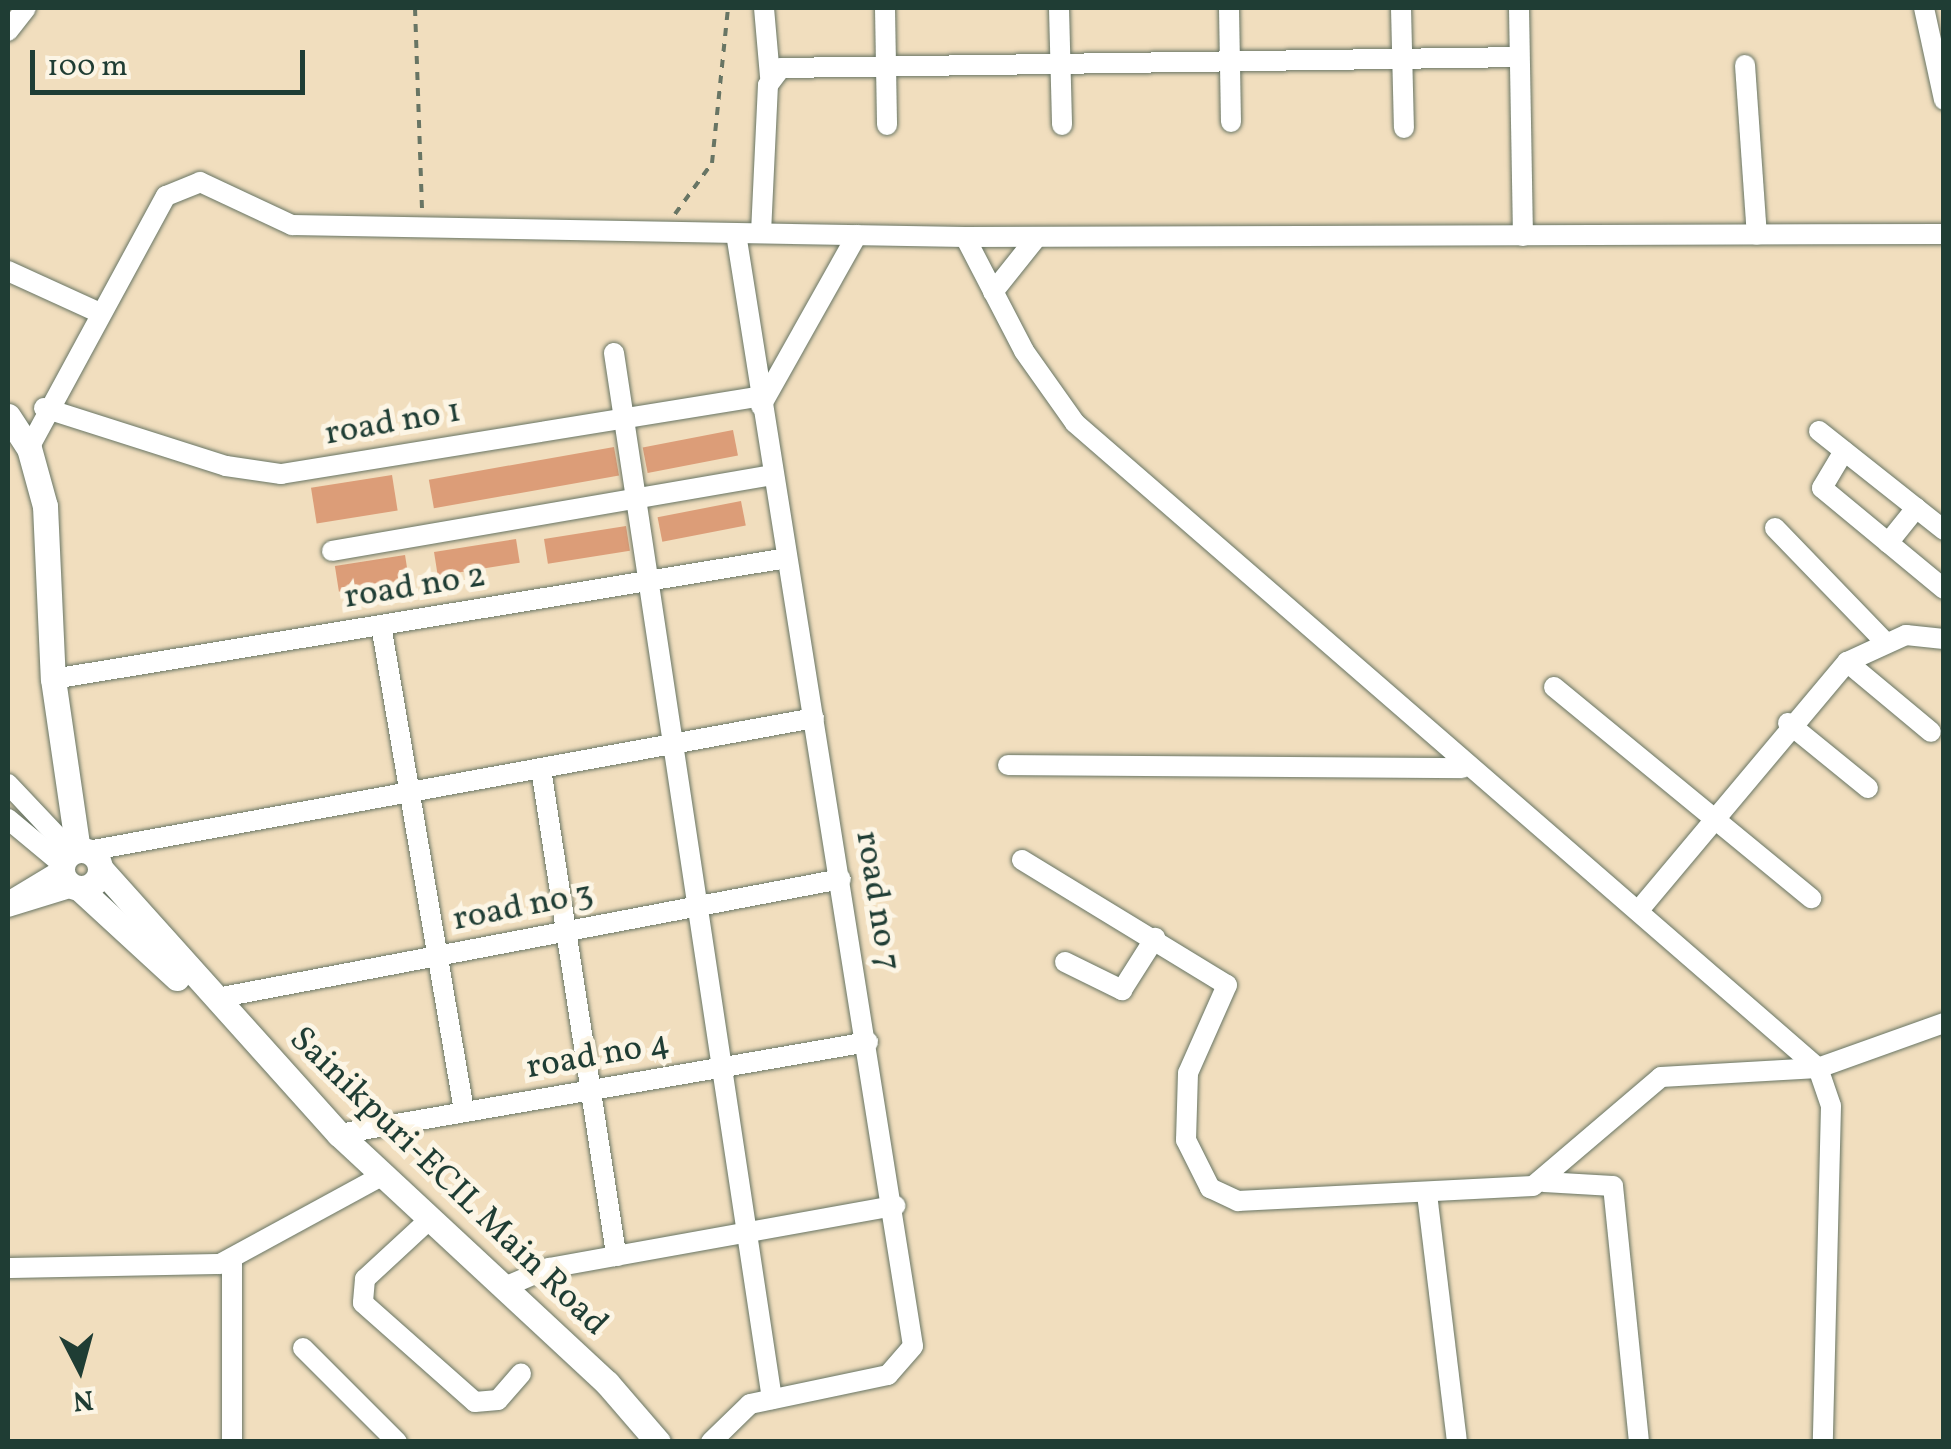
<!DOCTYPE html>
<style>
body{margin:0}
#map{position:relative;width:1951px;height:1449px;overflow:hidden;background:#f1debe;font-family:Vollkorn,serif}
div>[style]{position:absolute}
.building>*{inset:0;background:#dc9d78;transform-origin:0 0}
.path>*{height:4px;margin-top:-2px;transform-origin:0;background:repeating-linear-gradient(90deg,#687564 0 8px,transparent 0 16px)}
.roads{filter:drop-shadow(0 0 2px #687564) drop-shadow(0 0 2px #687564)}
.minor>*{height:20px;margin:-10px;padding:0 10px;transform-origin:10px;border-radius:10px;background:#fff}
.major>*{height:25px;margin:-12.5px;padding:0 12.5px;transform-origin:12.5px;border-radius:12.5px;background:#fff}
.major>.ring{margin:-12.5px;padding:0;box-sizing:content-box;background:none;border:25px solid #fff;border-radius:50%}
span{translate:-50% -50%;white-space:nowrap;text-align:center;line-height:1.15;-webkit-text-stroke:10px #fcf5e5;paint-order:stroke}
.street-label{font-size:35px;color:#1f3d34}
.frame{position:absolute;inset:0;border:10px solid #1f3d34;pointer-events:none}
.north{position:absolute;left:30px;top:1319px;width:100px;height:100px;-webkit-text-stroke:8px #fcf5e5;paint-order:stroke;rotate:174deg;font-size:28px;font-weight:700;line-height:40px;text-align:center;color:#1f3d34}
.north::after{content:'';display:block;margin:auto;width:35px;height:45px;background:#1f3d34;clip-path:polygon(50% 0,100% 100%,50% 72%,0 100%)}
.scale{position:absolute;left:30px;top:50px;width:275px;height:45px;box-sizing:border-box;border:5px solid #1f3d34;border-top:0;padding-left:12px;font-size:30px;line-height:35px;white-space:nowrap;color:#1f3d34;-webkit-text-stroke:8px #fcf5e5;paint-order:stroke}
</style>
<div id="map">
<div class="building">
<i style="left:733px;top:430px;width:26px;height:92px;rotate:79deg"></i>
<i style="left:614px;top:447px;width:29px;height:188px;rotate:80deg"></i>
<i style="left:392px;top:475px;width:36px;height:82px;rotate:81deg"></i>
<i style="left:741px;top:501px;width:25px;height:85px;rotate:79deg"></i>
<i style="left:626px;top:526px;width:25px;height:83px;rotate:81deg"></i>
<i style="left:516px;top:539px;width:24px;height:83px;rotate:81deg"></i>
<i style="left:405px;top:555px;width:26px;height:71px;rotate:81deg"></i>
</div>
<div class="path">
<i style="left:415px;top:8px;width:203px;rotate:88deg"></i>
<i style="left:675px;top:214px;width:63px;rotate:-54deg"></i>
<i style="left:712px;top:163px;width:156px;rotate:-84.1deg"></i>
</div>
<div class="roads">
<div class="minor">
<i style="left:764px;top:8px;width:69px;rotate:85deg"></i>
<i style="left:885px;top:8px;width:117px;rotate:89deg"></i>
<i style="left:1059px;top:8px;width:117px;rotate:88.5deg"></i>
<i style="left:1229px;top:8px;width:114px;rotate:89deg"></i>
<i style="left:1401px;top:8px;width:120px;rotate:88.6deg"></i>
<i style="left:1519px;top:8px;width:228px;rotate:89deg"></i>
<i style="left:1924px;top:8px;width:94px;rotate:77.7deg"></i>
<i style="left:8px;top:31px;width:29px;rotate:-52deg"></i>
<i style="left:1745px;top:65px;width:170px;rotate:86deg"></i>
<i style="left:761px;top:233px;width:148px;rotate:-87.3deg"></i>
<i style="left:768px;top:85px;width:21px;rotate:-53deg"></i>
<i style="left:781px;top:68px;width:738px;rotate:-0.85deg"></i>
<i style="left:965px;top:237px;width:128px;rotate:62.6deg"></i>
<i style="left:1024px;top:351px;width:88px;rotate:54.7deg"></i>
<i style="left:1075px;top:423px;width:984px;rotate:40.96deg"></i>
<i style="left:1818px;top:1068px;width:40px;rotate:71.1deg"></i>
<i style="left:1831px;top:1106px;width:336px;rotate:91.4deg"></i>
<i style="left:8px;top:271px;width:101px;rotate:24.5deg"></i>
<i style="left:993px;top:292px;width:70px;rotate:-51.3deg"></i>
<i style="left:614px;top:353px;width:1058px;rotate:81.41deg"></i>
<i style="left:761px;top:406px;width:196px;rotate:-60.7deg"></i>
<i style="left:44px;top:408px;width:191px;rotate:17.7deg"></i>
<i style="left:226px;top:466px;width:56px;rotate:8.3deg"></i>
<i style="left:281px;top:474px;width:484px;rotate:-9.2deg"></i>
<i style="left:1819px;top:431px;width:159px;rotate:38.4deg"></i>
<i style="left:29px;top:448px;width:287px;rotate:-61.5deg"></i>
<i style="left:166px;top:196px;width:37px;rotate:-22deg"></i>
<i style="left:200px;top:182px;width:102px;rotate:25.1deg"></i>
<i style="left:292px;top:225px;width:673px;rotate:1.02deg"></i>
<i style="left:965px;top:237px;width:979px;rotate:-0.18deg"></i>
<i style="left:1844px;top:451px;width:43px;rotate:120.7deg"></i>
<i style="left:1822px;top:488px;width:158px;rotate:39.6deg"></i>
<i style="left:1775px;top:528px;width:158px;rotate:46deg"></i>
<i style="left:1888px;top:543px;width:45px;rotate:-51.3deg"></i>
<i style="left:332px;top:551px;width:448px;rotate:-9.8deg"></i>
<i style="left:381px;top:625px;width:494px;rotate:80.3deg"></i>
<i style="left:1847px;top:662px;width:109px;rotate:39.8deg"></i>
<i style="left:53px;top:679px;width:744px;rotate:-9.36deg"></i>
<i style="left:1554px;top:687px;width:333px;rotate:39.4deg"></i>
<i style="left:1788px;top:723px;width:103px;rotate:39.1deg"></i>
<i style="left:1008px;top:765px;width:454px;rotate:0.4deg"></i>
<i style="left:541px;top:769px;width:493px;rotate:81.2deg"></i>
<i style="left:8px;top:784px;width:93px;rotate:46.7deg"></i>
<i style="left:8px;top:819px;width:70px;rotate:39.8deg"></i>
<i style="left:88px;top:851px;width:738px;rotate:-10.38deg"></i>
<i style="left:1022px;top:860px;width:240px;rotate:31.4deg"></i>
<i style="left:1227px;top:985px;width:96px;rotate:113.9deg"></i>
<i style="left:1188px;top:1073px;width:67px;rotate:91.7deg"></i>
<i style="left:1186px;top:1140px;width:54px;rotate:63.4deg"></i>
<i style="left:1210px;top:1188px;width:31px;rotate:25deg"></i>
<i style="left:1238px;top:1201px;width:295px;rotate:-2.9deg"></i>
<i style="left:1533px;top:1186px;width:168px;rotate:-40.4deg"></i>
<i style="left:1661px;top:1077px;width:157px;rotate:-3.3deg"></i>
<i style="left:1818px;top:1068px;width:134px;rotate:-19.7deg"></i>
<i style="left:8px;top:902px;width:62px;rotate:-31.1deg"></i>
<i style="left:8px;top:907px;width:68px;rotate:-17.1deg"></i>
<i style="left:1639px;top:910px;width:324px;rotate:-50deg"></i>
<i style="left:1847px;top:662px;width:65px;rotate:-24.6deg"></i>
<i style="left:1906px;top:635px;width:38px;rotate:6deg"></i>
<i style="left:1065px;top:962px;width:64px;rotate:26.2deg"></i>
<i style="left:1122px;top:990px;width:62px;rotate:-57.6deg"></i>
<i style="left:217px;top:998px;width:635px;rotate:-10.8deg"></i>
<i style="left:339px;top:1134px;width:537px;rotate:-9.87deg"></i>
<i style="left:1544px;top:1182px;width:69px;rotate:3.3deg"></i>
<i style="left:1613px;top:1186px;width:257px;rotate:84.2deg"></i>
<i style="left:1427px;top:1194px;width:250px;rotate:83.1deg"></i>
<i style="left:431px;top:1218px;width:90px;rotate:137.3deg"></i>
<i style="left:365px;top:1279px;width:24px;rotate:95deg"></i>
<i style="left:363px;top:1303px;width:149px;rotate:41.5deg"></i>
<i style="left:475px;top:1402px;width:23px;rotate:-5deg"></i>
<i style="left:498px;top:1400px;width:35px;rotate:-49deg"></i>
<i style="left:8px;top:1268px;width:212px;rotate:-1.1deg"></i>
<i style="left:220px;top:1264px;width:186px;rotate:-28.6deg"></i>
<i style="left:507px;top:1286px;width:46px;rotate:-23.2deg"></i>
<i style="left:549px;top:1268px;width:352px;rotate:-10.2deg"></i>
<i style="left:303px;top:1348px;width:133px;rotate:45deg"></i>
<i style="left:232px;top:1442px;width:181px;rotate:-90deg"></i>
<i style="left:711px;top:1442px;width:54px;rotate:-44.3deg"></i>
<i style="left:750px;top:1404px;width:141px;rotate:-11.9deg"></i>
<i style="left:888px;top:1375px;width:38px;rotate:-49deg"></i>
<i style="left:913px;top:1346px;width:1126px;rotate:-99.04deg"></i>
</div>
<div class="major">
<i style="left:8px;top:416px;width:38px;rotate:57deg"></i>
<i style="left:29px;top:448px;width:60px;rotate:74.6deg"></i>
<i style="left:45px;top:506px;width:173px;rotate:87.4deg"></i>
<i style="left:53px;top:679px;width:173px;rotate:81.7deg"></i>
<i class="ring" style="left:62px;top:850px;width:13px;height:13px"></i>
<i style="left:100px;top:868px;width:358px;rotate:48.1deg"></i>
<i style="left:339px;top:1134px;width:366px;rotate:42.9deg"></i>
<i style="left:607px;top:1383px;width:78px;rotate:49.2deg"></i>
<i style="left:79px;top:888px;width:133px;rotate:42.6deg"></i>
</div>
</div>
<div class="street-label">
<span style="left:393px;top:423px;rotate:-10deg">road no 1</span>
<span style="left:415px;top:587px;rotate:-9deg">road no 2</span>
<span style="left:877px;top:901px;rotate:81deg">road no 7</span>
<span style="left:523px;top:907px;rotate:-11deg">road no 3</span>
<span style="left:598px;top:1056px;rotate:-10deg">road no 4</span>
<span style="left:448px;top:1182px;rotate:44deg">Sainikpuri-ECIL Main Road</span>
</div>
<div class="frame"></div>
<div class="north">N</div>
<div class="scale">100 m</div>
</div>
